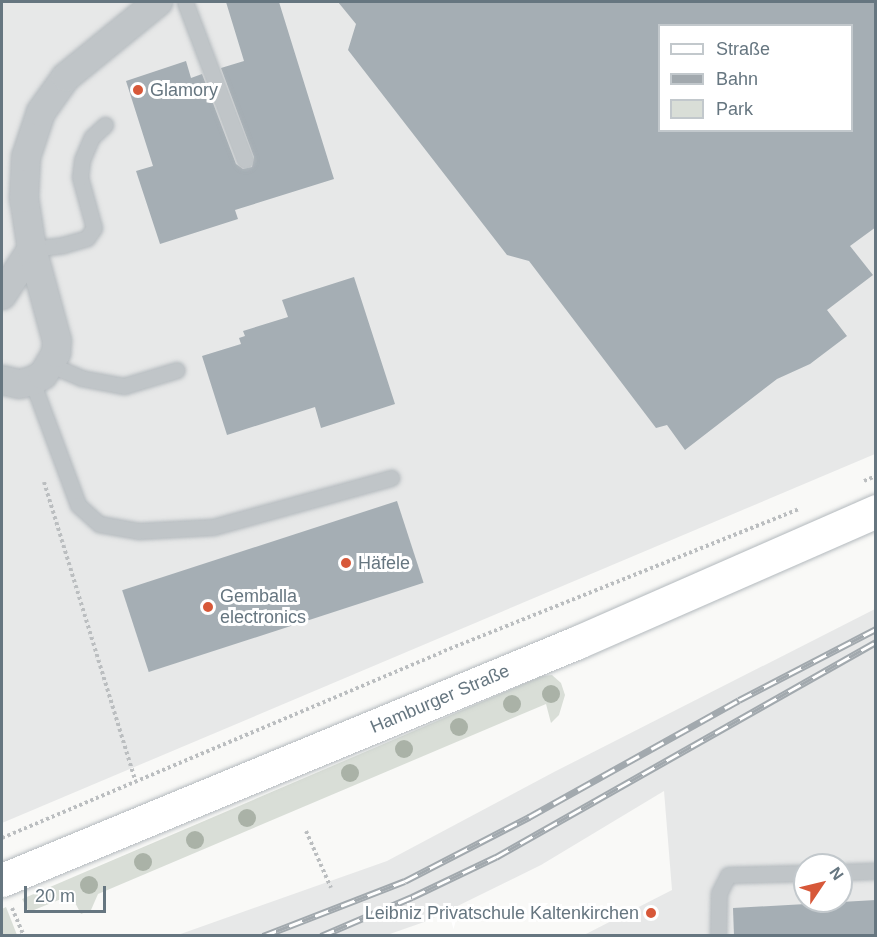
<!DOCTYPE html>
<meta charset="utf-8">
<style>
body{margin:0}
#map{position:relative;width:877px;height:937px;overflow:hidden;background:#f9f9f7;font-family:Helvetica,sans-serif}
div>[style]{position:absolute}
.built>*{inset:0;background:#e7e8e8}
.green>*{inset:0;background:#d9ded7}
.building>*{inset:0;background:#a5aeb4;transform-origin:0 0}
.path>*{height:4px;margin-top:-2px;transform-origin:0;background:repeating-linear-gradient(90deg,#bbbec0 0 3px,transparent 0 6px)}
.roads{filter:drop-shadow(0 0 2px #b3b9bd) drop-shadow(0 0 2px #b3b9bd)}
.lane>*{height:15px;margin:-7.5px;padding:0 7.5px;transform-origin:7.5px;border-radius:7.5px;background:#c0c5c8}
.street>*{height:28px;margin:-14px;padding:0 14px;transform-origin:14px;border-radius:14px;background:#c0c5c8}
.secondary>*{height:33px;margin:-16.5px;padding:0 16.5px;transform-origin:16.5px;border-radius:16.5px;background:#fff}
.rail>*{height:7px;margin-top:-3.5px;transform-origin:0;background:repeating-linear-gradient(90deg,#fff 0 14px,#a2a9ae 0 28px);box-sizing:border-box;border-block:2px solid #a2a9ae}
.trees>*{width:18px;height:18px;margin:-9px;border-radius:50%;background:#aab2a7}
.dots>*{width:16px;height:16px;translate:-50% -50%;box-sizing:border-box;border:3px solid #fff;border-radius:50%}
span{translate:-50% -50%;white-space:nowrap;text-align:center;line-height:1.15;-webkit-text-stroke:6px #fff;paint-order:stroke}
.poi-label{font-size:18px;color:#667680}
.left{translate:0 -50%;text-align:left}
.right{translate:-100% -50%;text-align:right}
.street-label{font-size:18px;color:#667680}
.frame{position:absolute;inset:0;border:3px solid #667680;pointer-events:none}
.legend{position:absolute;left:658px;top:24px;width:195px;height:108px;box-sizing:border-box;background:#fff;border:2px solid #c2c8cc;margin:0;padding:8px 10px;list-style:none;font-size:18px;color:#667680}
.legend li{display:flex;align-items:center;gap:12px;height:30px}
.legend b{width:30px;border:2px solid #c2c8cc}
.north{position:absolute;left:793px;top:853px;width:60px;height:60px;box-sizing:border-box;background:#fff;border:2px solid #c2c8cc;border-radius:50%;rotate:55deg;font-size:16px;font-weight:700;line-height:24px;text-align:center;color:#667680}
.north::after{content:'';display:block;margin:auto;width:21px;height:27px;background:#d75839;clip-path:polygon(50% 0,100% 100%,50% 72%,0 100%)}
.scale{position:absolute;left:24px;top:886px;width:82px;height:27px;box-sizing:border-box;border:3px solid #667680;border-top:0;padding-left:8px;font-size:18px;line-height:21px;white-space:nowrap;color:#667680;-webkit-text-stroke:4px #fff;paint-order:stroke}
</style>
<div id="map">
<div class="built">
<i style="clip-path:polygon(evenodd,2px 2px,875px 2px,875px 454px,2px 823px,2px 2px,660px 26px,852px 26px,852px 130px,660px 130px,660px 26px)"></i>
<i style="clip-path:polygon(evenodd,875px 609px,875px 935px,584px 935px,672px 890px,664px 791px,541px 865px,427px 921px,387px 935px,175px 936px,387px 861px,554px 772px,875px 609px,805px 865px,841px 865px,841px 901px,805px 901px,805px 865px)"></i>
</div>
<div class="green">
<i style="clip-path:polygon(552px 675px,561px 683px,565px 695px,559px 715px,551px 723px,546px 704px,98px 894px,91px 910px,81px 914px,71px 895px,29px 912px,22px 899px,542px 676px)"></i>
<i style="clip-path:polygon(6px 907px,17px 935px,2px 935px,2px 909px)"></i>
</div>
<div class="building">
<i style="clip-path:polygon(226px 2px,279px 2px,334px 179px,235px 210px,238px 219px,160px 244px,136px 171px,153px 166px,126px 81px,186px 61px,191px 78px,202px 74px,236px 164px,243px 169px,252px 167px,254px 157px,221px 68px,244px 61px)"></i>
<i style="clip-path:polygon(evenodd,338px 2px,876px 2px,876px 227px,850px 246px,873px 275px,827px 310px,847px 336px,810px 364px,777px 379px,685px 450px,667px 425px,656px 428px,529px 261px,507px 255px,348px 50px,356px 24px,338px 2px,660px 26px,852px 26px,852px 130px,660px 130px,660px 26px)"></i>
<i style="clip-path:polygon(354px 277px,395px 404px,321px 428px,315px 407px,227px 435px,202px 356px,241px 344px,239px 338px,245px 336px,243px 331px,288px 317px,282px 300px)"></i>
<i style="left:397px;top:501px;width:86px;height:289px;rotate:72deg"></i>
<i style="clip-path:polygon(876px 900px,876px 936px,734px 936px,733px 908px)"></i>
</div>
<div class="path">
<i style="left:864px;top:481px;width:13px;rotate:-23deg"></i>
<i style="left:44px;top:482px;width:311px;rotate:73deg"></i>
<i style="left:306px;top:831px;width:62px;rotate:66.3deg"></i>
<i style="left:2px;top:838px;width:480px;rotate:-22.9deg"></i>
<i style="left:444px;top:651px;width:382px;rotate:-21.8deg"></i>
<i style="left:12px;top:908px;width:30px;rotate:67deg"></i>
</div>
<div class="roads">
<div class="lane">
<i style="left:185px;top:2px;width:169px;rotate:69.2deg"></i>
<i style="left:32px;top:249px;width:31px;rotate:-7deg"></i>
<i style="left:63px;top:245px;width:25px;rotate:-16deg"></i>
<i style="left:87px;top:238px;width:12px;rotate:-55deg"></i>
<i style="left:94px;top:228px;width:53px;rotate:-105.4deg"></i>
<i style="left:80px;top:177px;width:17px;rotate:-83deg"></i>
<i style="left:82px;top:160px;width:25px;rotate:-67deg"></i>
<i style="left:92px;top:137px;width:18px;rotate:-43deg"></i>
<i style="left:51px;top:365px;width:33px;rotate:23deg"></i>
<i style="left:81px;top:378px;width:44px;rotate:10.5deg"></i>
<i style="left:124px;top:386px;width:55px;rotate:-16.8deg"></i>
<i style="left:32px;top:381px;width:132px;rotate:69.6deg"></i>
<i style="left:78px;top:505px;width:28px;rotate:42deg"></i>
<i style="left:99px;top:524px;width:41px;rotate:9.9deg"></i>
<i style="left:139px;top:531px;width:74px;rotate:-3.1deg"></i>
<i style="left:213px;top:527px;width:185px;rotate:-15.4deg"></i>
<i style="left:841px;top:872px;width:35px;rotate:-2deg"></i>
<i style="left:718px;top:936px;width:43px;rotate:-88.7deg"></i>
<i style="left:719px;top:893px;width:20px;rotate:-63deg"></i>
<i style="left:728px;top:875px;width:77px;rotate:-1.5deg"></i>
</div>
<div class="street">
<i style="left:2px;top:295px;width:55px;rotate:-56.9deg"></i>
<i style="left:2px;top:380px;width:18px;rotate:13deg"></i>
<i style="left:20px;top:384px;width:12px;rotate:-14deg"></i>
<i style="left:32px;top:381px;width:13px;rotate:-29deg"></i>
<i style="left:43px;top:375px;width:26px;rotate:-59deg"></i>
<i style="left:56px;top:353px;width:12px;rotate:-85deg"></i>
<i style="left:57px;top:341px;width:95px;rotate:-105.2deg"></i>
<i style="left:32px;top:249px;width:52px;rotate:-98.9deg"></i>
<i style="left:24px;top:198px;width:41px;rotate:-87.2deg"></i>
<i style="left:26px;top:157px;width:47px;rotate:-71.6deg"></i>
<i style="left:41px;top:112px;width:43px;rotate:-54.5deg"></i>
<i style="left:66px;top:77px;width:119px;rotate:-39.2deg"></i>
</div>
<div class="secondary">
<i style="left:2px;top:880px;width:623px;rotate:-22.45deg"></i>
<i style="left:578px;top:642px;width:326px;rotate:-23.7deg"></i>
</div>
</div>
<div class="rail">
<i style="left:263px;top:936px;width:152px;rotate:-21.2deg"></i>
<i style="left:405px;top:881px;width:140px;rotate:-27.3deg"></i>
<i style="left:529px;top:817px;width:240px;rotate:-29.1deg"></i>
<i style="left:739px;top:700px;width:154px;rotate:-27.4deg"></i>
<i style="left:321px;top:936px;width:99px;rotate:-23.2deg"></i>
<i style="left:412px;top:897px;width:93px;rotate:-25.5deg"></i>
<i style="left:496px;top:857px;width:437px;rotate:-29.5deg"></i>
</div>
<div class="trees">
<i style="left:551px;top:694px"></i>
<i style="left:512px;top:704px"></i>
<i style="left:459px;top:727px"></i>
<i style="left:404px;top:749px"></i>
<i style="left:350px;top:773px"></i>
<i style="left:247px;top:818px"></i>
<i style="left:195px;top:840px"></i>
<i style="left:143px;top:862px"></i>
<i style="left:89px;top:885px"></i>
</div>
<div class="dots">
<i style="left:138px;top:90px;background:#d75839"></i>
<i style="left:346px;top:563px;background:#d75839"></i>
<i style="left:208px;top:607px;background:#d75839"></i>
<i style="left:651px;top:913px;background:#d75839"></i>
</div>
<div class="poi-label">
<span class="left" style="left:150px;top:90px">Glamory</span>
<span class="left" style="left:358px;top:563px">Häfele</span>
<span class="left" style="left:220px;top:607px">Gemballa<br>electronics</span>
<span class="right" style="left:639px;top:913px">Leibniz Privatschule Kaltenkirchen</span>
</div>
<div class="street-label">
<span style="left:440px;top:699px;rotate:-23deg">Hamburger Straße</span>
</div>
<div class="frame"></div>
<ul class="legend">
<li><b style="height:8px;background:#fff"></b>Straße</li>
<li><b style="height:8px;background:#a2a9ae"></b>Bahn</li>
<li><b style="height:16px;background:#d9ded7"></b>Park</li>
</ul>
<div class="north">N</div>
<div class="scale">20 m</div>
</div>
